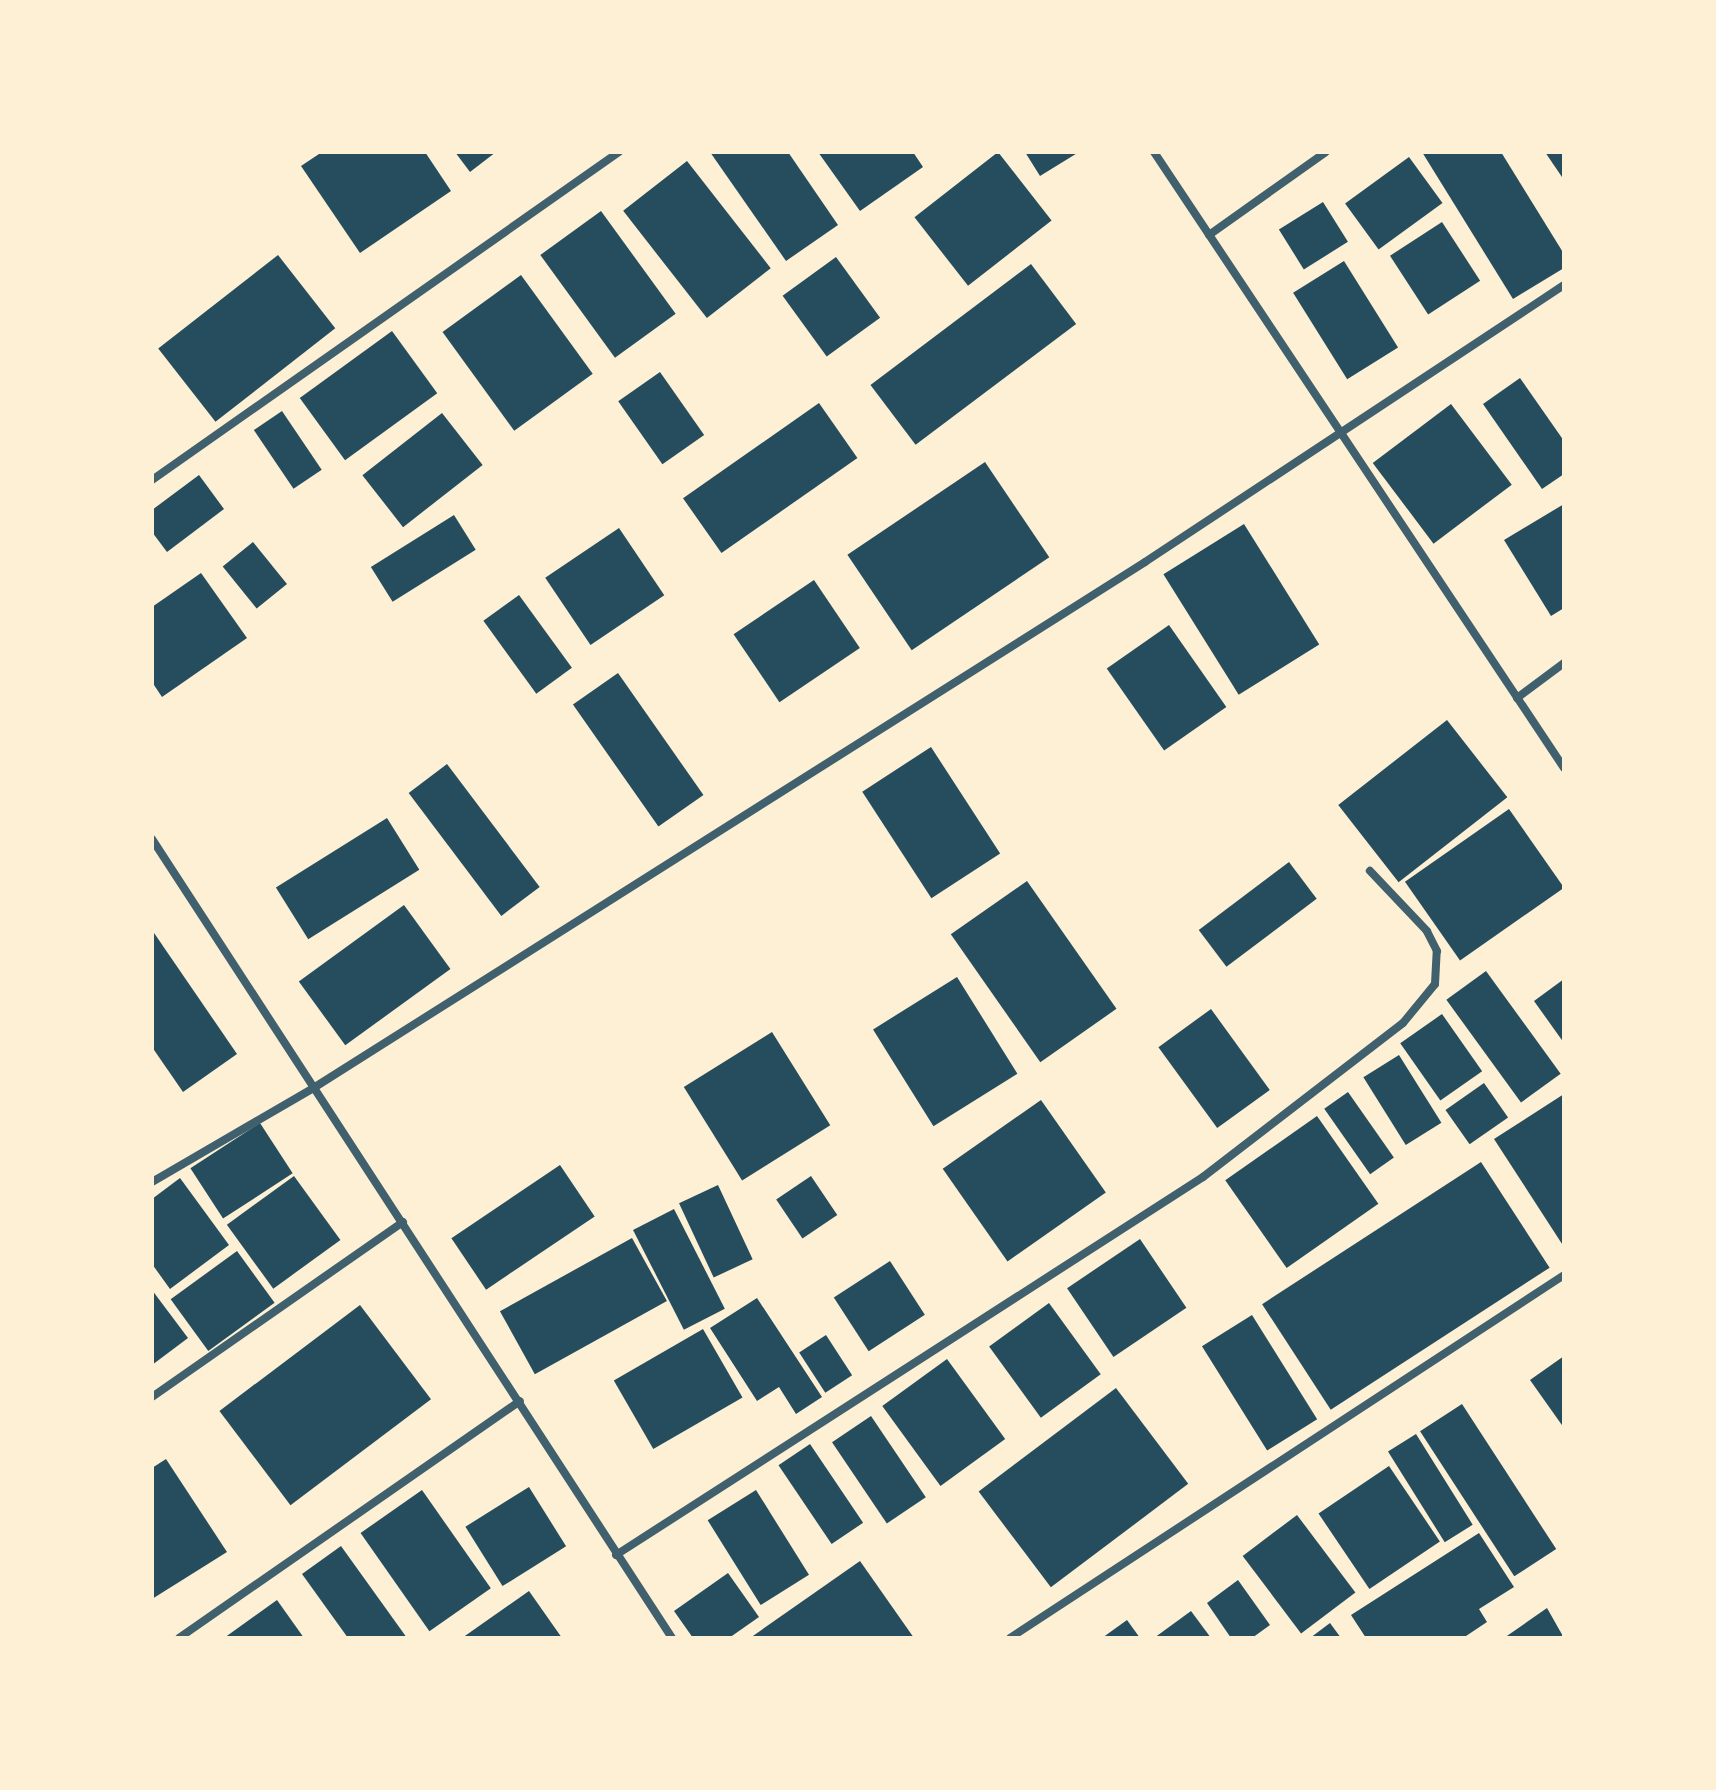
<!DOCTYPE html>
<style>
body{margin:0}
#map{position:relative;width:1716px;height:1790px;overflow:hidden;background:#fdf0d5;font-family:Manrope,sans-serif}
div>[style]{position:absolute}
.building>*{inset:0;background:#264d5e;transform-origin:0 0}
.minor>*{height:8px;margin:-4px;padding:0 4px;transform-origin:4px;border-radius:4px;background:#3f606c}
span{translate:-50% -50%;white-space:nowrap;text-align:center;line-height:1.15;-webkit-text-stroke:6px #fdf0d5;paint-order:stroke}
.frame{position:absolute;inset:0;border:154px solid #fdf0d5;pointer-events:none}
</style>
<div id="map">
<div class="building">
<i style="clip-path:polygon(322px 152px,425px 152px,451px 191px,360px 253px,301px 166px)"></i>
<i style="clip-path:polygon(455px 152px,496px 152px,470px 172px)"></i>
<i style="clip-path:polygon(710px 152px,788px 152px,838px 225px,786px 261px)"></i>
<i style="clip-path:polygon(818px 152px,913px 152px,923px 167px,860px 211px)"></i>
<i style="left:998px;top:152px;width:87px;height:106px;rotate:52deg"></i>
<i style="clip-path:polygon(1025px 152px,1079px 152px,1040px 176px)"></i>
<i style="clip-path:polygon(1422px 152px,1501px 152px,1564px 254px,1564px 268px,1513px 299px)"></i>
<i style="clip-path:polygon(1545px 152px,1564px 152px,1564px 180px)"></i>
<i style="left:1409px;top:157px;width:57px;height:79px;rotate:54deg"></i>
<i style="left:687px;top:161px;width:136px;height:81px;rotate:52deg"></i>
<i style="left:1323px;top:202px;width:47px;height:52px;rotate:58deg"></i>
<i style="left:601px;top:211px;width:127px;height:75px;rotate:54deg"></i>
<i style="left:1442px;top:222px;width:70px;height:62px;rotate:57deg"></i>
<i style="left:278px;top:255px;width:93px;height:152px;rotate:52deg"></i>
<i style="left:836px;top:257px;width:75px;height:66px;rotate:54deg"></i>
<i style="left:1344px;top:261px;width:102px;height:60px;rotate:58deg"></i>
<i style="left:1031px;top:264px;width:75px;height:201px;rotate:53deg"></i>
<i style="left:521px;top:275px;width:122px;height:97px;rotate:54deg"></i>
<i style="left:392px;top:331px;width:77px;height:114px;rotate:54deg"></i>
<i style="left:660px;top:372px;width:77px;height:51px;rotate:55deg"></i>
<i style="clip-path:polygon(1520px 378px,1564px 441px,1564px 474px,1542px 489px,1483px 404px)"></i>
<i style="left:819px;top:403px;width:67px;height:166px;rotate:55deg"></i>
<i style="left:1451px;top:404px;width:101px;height:98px;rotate:53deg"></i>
<i style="left:282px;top:411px;width:71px;height:34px;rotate:56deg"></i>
<i style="left:442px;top:413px;width:66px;height:101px;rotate:52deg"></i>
<i style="left:985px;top:462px;width:115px;height:166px;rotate:56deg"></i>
<i style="clip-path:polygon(199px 475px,224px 509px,167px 552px,152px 532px,152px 510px)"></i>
<i style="clip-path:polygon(1564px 504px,1564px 608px,1551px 616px,1504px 540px)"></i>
<i style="left:454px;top:515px;width:41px;height:98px;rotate:58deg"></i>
<i style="left:1244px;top:524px;width:142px;height:95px;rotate:58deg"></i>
<i style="left:619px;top:528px;width:81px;height:89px;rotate:56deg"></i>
<i style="left:253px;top:542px;width:54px;height:39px;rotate:51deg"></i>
<i style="clip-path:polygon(201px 573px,247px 638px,162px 697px,152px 682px,152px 607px)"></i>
<i style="left:814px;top:580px;width:82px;height:97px;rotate:56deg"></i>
<i style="left:519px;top:595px;width:90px;height:44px;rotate:54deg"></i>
<i style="left:1169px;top:625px;width:100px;height:76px;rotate:55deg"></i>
<i style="left:618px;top:673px;width:149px;height:55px;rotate:55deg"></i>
<i style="left:1447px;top:720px;width:98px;height:138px;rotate:52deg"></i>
<i style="left:931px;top:747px;width:127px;height:82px;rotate:57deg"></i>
<i style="left:447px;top:764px;width:154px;height:48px;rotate:53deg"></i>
<i style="left:1509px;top:809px;width:96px;height:127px;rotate:55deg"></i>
<i style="left:387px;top:818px;width:61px;height:131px;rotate:58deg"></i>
<i style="left:1289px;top:862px;width:46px;height:113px;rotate:53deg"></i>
<i style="left:1027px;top:881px;width:156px;height:93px;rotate:55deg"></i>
<i style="left:404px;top:905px;width:79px;height:130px;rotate:54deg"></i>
<i style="clip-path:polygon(152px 930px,237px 1054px,183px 1092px,152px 1047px)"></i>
<i style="left:1486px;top:971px;width:127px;height:49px;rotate:54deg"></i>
<i style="left:957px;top:977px;width:114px;height:99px;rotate:58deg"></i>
<i style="clip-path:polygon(1564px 979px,1564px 1043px,1534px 1001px)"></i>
<i style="left:1211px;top:1009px;width:100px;height:65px;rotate:54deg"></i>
<i style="left:1442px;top:1014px;width:70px;height:51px;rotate:55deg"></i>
<i style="left:772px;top:1032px;width:110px;height:104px;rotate:58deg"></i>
<i style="left:1399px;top:1055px;width:80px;height:42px;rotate:58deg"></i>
<i style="left:1484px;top:1083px;width:42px;height:47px;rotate:55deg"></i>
<i style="left:1348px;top:1092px;width:80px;height:29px;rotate:55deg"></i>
<i style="clip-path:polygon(1564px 1094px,1564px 1247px,1494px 1139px)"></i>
<i style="left:1041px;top:1100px;width:113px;height:120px;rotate:55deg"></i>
<i style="left:1317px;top:1116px;width:107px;height:112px;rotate:55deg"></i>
<i style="left:260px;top:1123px;width:60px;height:83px;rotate:57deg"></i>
<i style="left:1481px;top:1162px;width:126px;height:261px;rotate:57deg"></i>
<i style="left:560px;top:1165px;width:62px;height:131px;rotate:56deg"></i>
<i style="left:294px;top:1176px;width:79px;height:83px;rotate:54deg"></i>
<i style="left:811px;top:1176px;width:47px;height:42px;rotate:56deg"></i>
<i style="clip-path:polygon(180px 1178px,229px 1245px,170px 1289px,152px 1264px,152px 1199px)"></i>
<i style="left:718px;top:1185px;width:82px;height:43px;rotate:65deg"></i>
<i style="left:674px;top:1209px;width:112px;height:46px;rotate:63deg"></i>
<i style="left:632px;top:1238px;width:72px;height:151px;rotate:61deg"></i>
<i style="left:1140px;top:1239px;width:83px;height:88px;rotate:56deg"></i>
<i style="left:237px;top:1251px;width:64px;height:82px;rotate:54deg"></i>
<i style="left:890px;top:1261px;width:64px;height:67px;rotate:57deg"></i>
<i style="clip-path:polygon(152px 1290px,188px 1338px,152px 1365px)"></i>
<i style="clip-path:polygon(757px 1298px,822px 1397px,796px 1414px,779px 1387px,757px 1401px,710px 1328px)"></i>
<i style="left:1049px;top:1303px;width:88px;height:74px;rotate:54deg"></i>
<i style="left:360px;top:1305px;width:118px;height:176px;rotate:53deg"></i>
<i style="left:1252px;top:1315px;width:123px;height:59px;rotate:58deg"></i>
<i style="left:703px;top:1329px;width:79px;height:103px;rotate:60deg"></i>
<i style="left:826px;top:1335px;width:48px;height:32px;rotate:57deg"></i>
<i style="clip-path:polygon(1564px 1356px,1564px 1428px,1530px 1380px)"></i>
<i style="left:947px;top:1359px;width:99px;height:80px;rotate:54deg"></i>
<i style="left:1116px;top:1388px;width:120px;height:172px;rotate:53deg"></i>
<i style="left:1462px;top:1404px;width:173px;height:50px;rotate:57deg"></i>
<i style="left:871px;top:1416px;width:98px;height:47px;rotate:56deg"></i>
<i style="left:1416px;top:1434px;width:107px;height:33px;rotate:58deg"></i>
<i style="left:810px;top:1444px;width:95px;height:38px;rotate:56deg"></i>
<i style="clip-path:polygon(166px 1459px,227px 1552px,152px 1599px,152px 1468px)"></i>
<i style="left:1389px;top:1466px;width:91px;height:85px;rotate:56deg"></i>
<i style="left:529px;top:1487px;width:70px;height:75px;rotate:58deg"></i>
<i style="left:422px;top:1490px;width:120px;height:75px;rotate:55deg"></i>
<i style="left:756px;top:1490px;width:100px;height:57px;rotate:58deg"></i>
<i style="left:1297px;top:1515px;width:97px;height:68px;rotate:53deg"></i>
<i style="clip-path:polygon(1479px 1533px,1514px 1587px,1479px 1609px,1487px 1622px,1463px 1638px,1366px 1638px,1351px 1615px)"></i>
<i style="clip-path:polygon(341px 1546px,407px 1638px,348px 1638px,302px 1574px)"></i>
<i style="clip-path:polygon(860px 1561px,914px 1638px,750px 1638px)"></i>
<i style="clip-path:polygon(728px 1573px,759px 1617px,729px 1638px,693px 1638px,674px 1611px)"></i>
<i style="clip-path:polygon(1238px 1580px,1270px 1625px,1252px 1638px,1231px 1638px,1207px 1603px)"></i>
<i style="clip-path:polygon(529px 1591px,562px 1638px,462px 1638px)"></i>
<i style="clip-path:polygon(277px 1600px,304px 1638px,224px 1638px)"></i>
<i style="clip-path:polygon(1547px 1608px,1564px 1638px,1504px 1638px)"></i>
<i style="clip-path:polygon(1191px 1611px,1211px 1638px,1154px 1638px)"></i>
<i style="clip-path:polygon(1127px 1620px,1140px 1638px,1102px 1638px)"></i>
<i style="clip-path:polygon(1330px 1623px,1341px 1638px,1310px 1638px)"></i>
</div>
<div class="minor">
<i style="left:1154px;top:152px;width:740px;rotate:56.35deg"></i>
<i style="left:1209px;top:235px;width:143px;rotate:-35.4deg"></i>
<i style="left:152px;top:480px;width:571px;rotate:-35.08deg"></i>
<i style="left:1517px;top:698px;width:59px;rotate:-36.7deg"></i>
<i style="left:152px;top:839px;width:953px;rotate:56.94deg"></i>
<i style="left:152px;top:1182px;width:189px;rotate:-30.2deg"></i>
<i style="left:315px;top:1087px;width:982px;rotate:-32.31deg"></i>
<i style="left:1145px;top:562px;width:502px;rotate:-33.47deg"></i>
<i style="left:152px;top:1397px;width:306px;rotate:-34.9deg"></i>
<i style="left:616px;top:1555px;width:698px;rotate:-32.78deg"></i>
<i style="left:1203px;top:1177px;width:252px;rotate:-37.6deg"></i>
<i style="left:1403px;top:1023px;width:50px;rotate:-50.6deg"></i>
<i style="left:1435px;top:984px;width:33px;rotate:-87deg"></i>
<i style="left:1437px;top:951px;width:22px;rotate:-117deg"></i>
<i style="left:1427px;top:931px;width:83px;rotate:-133.5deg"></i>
<i style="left:179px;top:1638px;width:415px;rotate:-34.8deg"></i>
<i style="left:1010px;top:1638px;width:662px;rotate:-33.23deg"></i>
</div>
<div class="frame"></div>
</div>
